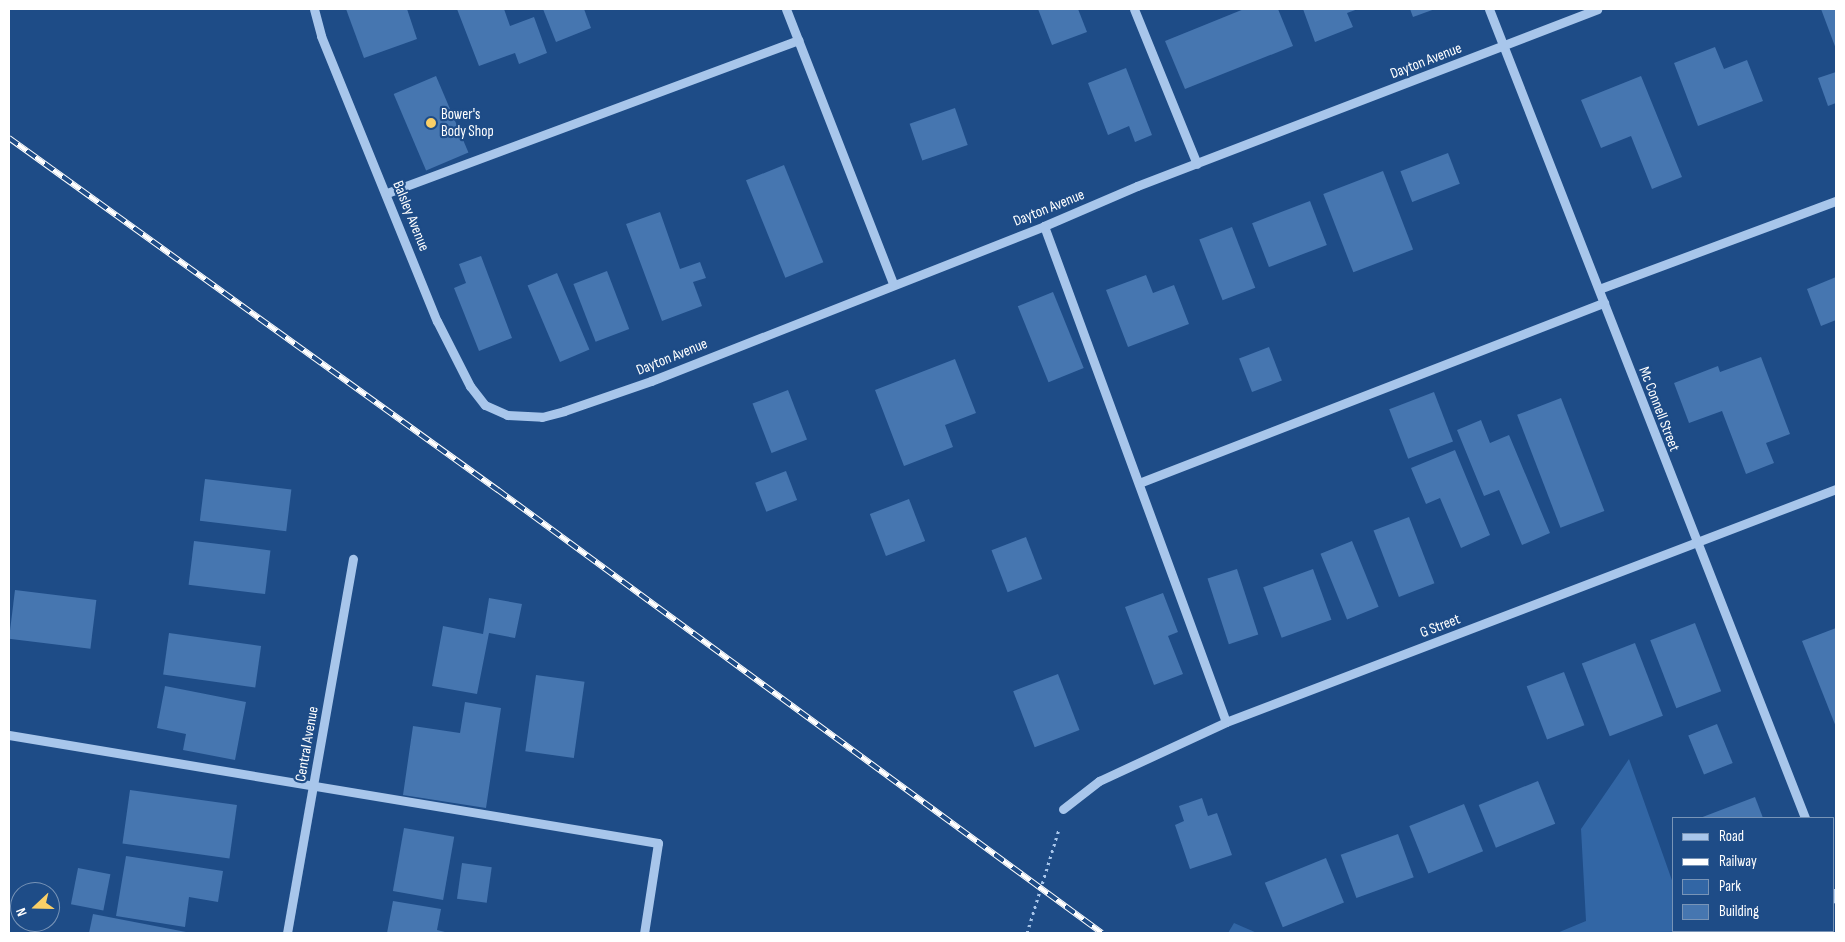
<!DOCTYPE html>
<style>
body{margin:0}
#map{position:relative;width:1845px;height:942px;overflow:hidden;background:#1e4c87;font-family:"Sofia Sans Condensed",sans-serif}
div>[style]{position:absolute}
.green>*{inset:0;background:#3266a5}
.building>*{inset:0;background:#4676b0;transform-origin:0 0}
.path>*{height:3px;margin-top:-1.5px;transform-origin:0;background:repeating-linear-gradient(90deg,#a8c6eb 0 2.5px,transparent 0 6.5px)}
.minor>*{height:9px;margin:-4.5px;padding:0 4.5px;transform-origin:4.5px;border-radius:4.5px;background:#a8c6eb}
.rail>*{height:5.5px;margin-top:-2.75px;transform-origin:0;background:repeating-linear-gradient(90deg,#1e4c87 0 11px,#fff 0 22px);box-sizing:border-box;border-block:1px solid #fff}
.dots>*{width:14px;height:14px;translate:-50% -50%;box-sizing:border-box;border:2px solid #1e4c87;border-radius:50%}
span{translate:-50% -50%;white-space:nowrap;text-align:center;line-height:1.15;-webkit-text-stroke:4.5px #1e4c87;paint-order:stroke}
.street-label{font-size:15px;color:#fff}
.poi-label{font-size:15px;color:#fff}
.left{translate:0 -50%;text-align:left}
.frame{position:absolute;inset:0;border:10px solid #fff;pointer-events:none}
.legend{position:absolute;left:1672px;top:817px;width:162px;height:115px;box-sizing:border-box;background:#1e4c87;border:1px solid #7894b7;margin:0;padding:6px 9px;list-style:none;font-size:15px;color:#fff}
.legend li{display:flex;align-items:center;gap:10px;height:25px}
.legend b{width:25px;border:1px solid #7894b7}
.north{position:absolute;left:10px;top:882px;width:50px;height:50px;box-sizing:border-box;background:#1e4c87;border:1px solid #7894b7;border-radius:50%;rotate:249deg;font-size:14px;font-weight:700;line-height:20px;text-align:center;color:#fff}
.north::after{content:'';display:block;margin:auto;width:18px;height:22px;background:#facf67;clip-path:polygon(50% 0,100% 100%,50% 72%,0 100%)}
</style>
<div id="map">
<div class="green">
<i style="clip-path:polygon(1629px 759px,1674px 886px,1674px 931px,1690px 931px,1690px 933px,1557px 933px,1586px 921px,1581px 829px)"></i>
<i style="clip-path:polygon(1234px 923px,1257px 933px,1228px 933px)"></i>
</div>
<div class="building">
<i style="clip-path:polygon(346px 9px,407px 9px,417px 39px,364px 58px)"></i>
<i style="clip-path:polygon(457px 9px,504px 9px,510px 26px,534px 17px,547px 53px,519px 64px,515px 53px,479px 66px)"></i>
<i style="clip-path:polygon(543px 9px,584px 9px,591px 28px,556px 42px)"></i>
<i style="clip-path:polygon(1038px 9px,1078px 9px,1087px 32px,1052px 45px)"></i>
<i style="clip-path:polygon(1244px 9px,1278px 9px,1293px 46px,1185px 89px,1165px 41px)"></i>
<i style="clip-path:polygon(1303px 9px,1358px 9px,1347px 13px,1353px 27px,1315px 42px)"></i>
<i style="clip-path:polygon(1410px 9px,1435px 9px,1413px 17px)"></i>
<i style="clip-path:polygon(1821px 9px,1836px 9px,1836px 49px)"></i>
<i style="clip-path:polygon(1715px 47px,1724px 69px,1747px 60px,1763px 101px,1698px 126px,1674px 63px)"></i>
<i style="clip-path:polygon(1126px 68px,1152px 135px,1135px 142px,1129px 126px,1108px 135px,1088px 83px)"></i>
<i style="clip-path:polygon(1836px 72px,1836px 103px,1828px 106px,1818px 78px)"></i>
<i style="left:436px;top:76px;width:83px;height:46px;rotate:67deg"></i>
<i style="clip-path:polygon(1641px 76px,1682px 177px,1652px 189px,1631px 136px,1601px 148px,1581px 100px)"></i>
<i style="left:955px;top:108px;width:39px;height:48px;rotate:71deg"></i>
<i style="left:1448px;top:153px;width:33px;height:51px;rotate:69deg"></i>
<i style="left:784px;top:165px;width:105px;height:41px;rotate:68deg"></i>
<i style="left:1383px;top:171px;width:84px;height:64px;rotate:69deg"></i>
<i style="left:1310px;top:201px;width:47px;height:62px;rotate:69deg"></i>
<i style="clip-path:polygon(660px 212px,680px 269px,700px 262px,706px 278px,693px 282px,702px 306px,662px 321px,626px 224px)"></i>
<i style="left:1232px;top:227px;width:65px;height:35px;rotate:69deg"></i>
<i style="clip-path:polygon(481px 256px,512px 338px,479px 351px,454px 288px,466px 283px,459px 264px)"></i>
<i style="left:607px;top:271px;width:62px;height:36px;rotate:69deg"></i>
<i style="left:557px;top:273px;width:83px;height:32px;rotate:67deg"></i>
<i style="clip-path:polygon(1146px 275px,1153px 293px,1174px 285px,1189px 324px,1128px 347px,1106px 290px)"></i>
<i style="clip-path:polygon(1836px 277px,1836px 320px,1821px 326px,1807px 289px)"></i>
<i style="left:1053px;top:292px;width:82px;height:38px;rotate:68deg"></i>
<i style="left:1269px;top:347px;width:36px;height:32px;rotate:69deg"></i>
<i style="clip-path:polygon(1761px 357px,1790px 434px,1766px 443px,1774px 463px,1746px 474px,1722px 411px,1689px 423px,1674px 383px,1718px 366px,1720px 372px)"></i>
<i style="clip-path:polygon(955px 359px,976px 413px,945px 425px,953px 447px,904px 466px,875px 390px)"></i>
<i style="left:788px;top:390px;width:53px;height:38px;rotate:69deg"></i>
<i style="left:1434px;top:392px;width:53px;height:48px;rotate:69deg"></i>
<i style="left:1561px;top:398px;width:121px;height:47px;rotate:69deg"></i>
<i style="clip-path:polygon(1481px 420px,1490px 443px,1509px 435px,1550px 533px,1522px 545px,1499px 490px,1484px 496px,1457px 430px)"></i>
<i style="clip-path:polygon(1455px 450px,1490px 535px,1461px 548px,1440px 498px,1426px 504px,1411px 468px)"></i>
<i style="left:786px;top:471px;width:31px;height:33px;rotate:69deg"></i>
<i style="left:205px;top:479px;width:87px;height:42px;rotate:7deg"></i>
<i style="left:909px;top:499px;width:45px;height:42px;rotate:69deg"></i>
<i style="left:1409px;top:517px;width:71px;height:38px;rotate:69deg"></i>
<i style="left:1026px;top:537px;width:45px;height:37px;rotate:69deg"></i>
<i style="left:194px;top:541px;width:77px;height:44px;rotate:7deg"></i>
<i style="left:1352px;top:541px;width:71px;height:34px;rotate:68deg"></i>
<i style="left:1237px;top:569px;width:69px;height:31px;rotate:72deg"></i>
<i style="left:1313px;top:569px;width:54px;height:53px;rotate:70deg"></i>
<i style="left:15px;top:590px;width:82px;height:49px;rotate:7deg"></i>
<i style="clip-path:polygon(1163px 593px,1178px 632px,1168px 636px,1183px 674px,1154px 685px,1125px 607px)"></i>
<i style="clip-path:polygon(489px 598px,522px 604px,515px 638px,489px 633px,477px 694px,432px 686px,443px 626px,483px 634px)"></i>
<i style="left:1695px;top:623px;width:73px;height:48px;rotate:69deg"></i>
<i style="clip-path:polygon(1836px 628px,1836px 727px,1802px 641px)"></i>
<i style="left:169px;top:633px;width:93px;height:42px;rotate:8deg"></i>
<i style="left:1635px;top:643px;width:78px;height:57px;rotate:69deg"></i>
<i style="left:1564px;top:672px;width:57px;height:40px;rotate:69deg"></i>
<i style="left:1058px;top:674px;width:60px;height:48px;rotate:69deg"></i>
<i style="left:536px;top:675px;width:49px;height:77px;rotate:8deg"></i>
<i style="clip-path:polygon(165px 686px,246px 702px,235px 760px,183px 750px,186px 734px,157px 728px)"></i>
<i style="clip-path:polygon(465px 702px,501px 708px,486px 808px,403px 795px,413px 726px,460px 733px)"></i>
<i style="left:1717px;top:724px;width:42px;height:31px;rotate:68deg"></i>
<i style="left:1538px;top:781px;width:46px;height:64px;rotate:68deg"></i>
<i style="left:130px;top:790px;width:108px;height:54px;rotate:8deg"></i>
<i style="clip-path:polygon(1755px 797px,1763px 818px,1700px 818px)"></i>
<i style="clip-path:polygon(1202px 798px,1208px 816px,1217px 813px,1232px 855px,1190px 869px,1175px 825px,1184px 821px,1179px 806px)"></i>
<i style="left:1464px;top:804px;width:51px;height:59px;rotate:68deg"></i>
<i style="left:404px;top:828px;width:51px;height:64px;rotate:10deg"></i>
<i style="left:1398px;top:834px;width:46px;height:61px;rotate:70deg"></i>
<i style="clip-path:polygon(126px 856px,223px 871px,218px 902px,189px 897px,185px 927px,116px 916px)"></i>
<i style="left:1326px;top:858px;width:48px;height:66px;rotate:68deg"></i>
<i style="left:462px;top:863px;width:30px;height:36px;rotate:8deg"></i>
<i style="left:78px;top:868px;width:33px;height:37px;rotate:11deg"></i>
<i style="clip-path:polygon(393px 901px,441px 909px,437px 930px,449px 933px,387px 933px)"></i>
<i style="clip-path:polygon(93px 914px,186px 932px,186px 933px,89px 933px)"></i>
<i style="left:1727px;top:931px;width:71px;height:2px"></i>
</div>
<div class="path">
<i style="left:1027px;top:933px;width:109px;rotate:-72.9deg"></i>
</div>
<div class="minor">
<i style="left:314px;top:9px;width:28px;rotate:75deg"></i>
<i style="left:321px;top:36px;width:308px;rotate:67.9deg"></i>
<i style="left:437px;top:321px;width:73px;rotate:63.1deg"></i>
<i style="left:470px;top:386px;width:24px;rotate:52deg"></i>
<i style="left:485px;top:405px;width:24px;rotate:24deg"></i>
<i style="left:507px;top:415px;width:35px;rotate:3deg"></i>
<i style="left:542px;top:417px;width:23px;rotate:-15deg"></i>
<i style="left:564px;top:411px;width:92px;rotate:-19deg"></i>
<i style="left:651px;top:381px;width:422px;rotate:-21.5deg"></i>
<i style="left:1044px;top:226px;width:101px;rotate:-23.3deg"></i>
<i style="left:1137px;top:186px;width:493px;rotate:-21deg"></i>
<i style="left:786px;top:9px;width:294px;rotate:68.7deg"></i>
<i style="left:1134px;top:9px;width:167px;rotate:67.9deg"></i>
<i style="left:1489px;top:9px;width:869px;rotate:68.66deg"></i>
<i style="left:387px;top:193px;width:439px;rotate:-20.4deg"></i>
<i style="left:1044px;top:226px;width:528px;rotate:69.85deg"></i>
<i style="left:1599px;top:289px;width:253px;rotate:-20.4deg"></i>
<i style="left:1139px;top:483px;width:499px;rotate:-21.2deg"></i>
<i style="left:9px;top:735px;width:658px;rotate:9.45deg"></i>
<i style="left:658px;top:843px;width:91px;rotate:98.8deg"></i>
<i style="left:1063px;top:809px;width:46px;rotate:-37.9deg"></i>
<i style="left:1099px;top:781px;width:140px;rotate:-24.9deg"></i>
<i style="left:1226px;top:722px;width:653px;rotate:-20.91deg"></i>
<i style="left:1834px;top:893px;width:6px;rotate:72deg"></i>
<i style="left:287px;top:933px;width:380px;rotate:-80deg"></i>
</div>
<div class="rail">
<i style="left:9px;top:138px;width:603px;rotate:35.75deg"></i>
<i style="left:498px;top:490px;width:749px;rotate:36.26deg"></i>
</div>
<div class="dots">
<i style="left:431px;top:123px;background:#facf67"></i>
</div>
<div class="street-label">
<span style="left:1426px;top:61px;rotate:-21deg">Dayton Avenue</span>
<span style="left:1049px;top:208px;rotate:-22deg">Dayton Avenue</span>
<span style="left:411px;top:216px;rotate:68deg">Balsley Avenue</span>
<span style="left:672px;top:357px;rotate:-22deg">Dayton Avenue</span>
<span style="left:1659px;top:409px;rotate:69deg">Mc Connell Street</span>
<span style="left:1440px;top:626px;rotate:-21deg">G Street</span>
<span style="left:307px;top:744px;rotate:-80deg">Central Avenue</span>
</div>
<div class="poi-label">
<span class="left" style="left:441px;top:123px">Bower's<br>Body Shop</span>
</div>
<div class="frame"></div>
<ul class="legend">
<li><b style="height:6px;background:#a8c6eb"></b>Road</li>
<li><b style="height:6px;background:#fff"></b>Railway</li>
<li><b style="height:14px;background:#3266a5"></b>Park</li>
<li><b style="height:14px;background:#4676b0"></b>Building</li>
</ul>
<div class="north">N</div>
</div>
